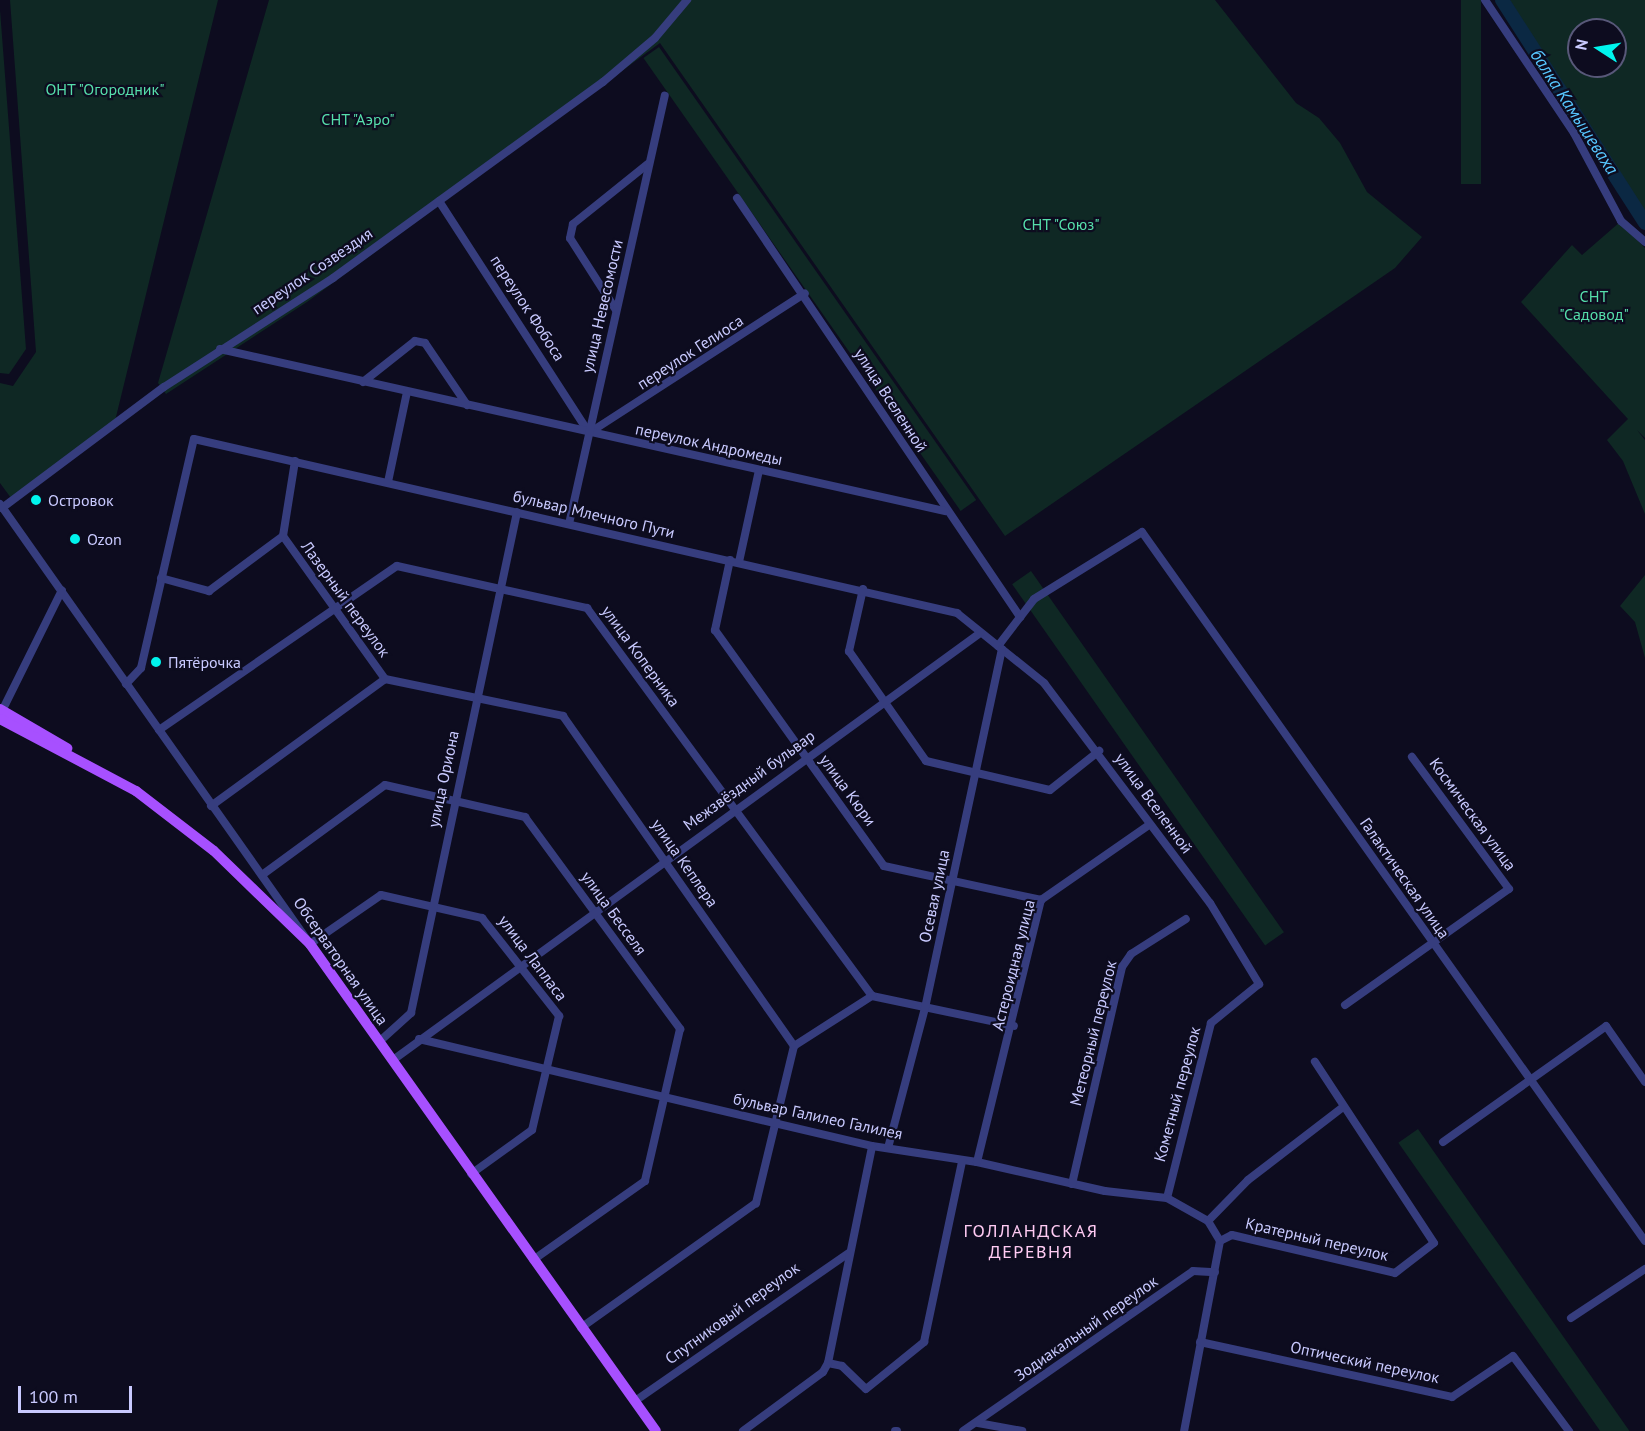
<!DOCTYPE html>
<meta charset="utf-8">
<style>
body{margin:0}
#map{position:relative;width:1645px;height:1431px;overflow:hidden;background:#0d0c1f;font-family:"PT Sans",sans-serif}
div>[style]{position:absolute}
.green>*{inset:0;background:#0f2824;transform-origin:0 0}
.river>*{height:14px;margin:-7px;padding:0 7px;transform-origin:7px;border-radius:7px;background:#0b2843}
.minor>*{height:8px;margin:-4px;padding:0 4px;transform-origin:4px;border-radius:4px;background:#363d7e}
.major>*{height:10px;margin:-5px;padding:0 5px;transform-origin:5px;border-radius:5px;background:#a750ff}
.dots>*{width:16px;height:16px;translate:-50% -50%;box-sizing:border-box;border:3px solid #0d0c1f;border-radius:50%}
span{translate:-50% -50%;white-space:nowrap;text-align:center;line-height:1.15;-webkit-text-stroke:4.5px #0d0c1f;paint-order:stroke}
.park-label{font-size:16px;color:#56dfab}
.street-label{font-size:16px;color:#c9caff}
.poi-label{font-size:16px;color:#c9caff}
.left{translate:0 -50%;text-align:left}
.water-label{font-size:18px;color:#57c7ff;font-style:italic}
.neighbourhood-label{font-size:18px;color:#ffcbf3;letter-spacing:1.5px}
.north{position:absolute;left:1567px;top:18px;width:60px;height:60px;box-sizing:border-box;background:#0d0c1f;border:2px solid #585879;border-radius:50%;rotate:282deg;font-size:16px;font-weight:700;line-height:24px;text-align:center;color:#c9caff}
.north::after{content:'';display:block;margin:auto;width:21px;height:27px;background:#00f4ed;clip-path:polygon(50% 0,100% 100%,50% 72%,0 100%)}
.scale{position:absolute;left:18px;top:1386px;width:114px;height:27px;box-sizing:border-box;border:3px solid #c9caff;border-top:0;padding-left:8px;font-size:18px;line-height:21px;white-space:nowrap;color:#c9caff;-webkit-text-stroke:4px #0d0c1f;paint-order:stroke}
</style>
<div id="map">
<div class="green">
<i style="clip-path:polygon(10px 0,218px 0,115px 421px,11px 498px,0 483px,0 383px,13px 386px,36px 352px)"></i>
<i style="clip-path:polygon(269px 0,1215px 0,1296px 103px,1319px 118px,1340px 143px,1367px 192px,1422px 237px,1395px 268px,1005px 536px,660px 43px,307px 302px,166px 394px,158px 383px)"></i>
<i style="left:1461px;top:0;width:20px;height:184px"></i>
<i style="clip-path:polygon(evenodd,1510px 0,1645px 0,1645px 216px,1627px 193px,1510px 0,1579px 30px,1615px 30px,1615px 66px,1579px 66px,1579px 30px)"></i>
<i style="clip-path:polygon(0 10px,26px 349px,9px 374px,0 373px)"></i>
<i style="left:659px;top:47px;width:553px;height:19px;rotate:55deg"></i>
<i style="clip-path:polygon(1620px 222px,1645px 248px,1645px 438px,1637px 430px,1645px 440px,1645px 514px,1623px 461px,1607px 440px,1628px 419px,1521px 302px,1572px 245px,1582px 255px)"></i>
<i style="left:1031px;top:571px;width:441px;height:23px;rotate:55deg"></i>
<i style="clip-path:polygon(1645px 575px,1645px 658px,1635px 622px,1620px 606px)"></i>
<i style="left:1418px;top:1129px;width:370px;height:24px;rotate:55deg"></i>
</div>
<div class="river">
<i style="left:1502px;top:0;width:265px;rotate:57.3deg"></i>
</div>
<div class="minor">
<i style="left:1485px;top:0;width:160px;rotate:56.2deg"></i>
<i style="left:1574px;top:133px;width:100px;rotate:61.9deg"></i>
<i style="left:1621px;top:221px;width:32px;rotate:41deg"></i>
<i style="left:737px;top:198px;width:506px;rotate:55.96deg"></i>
<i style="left:439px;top:201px;width:276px;rotate:57.1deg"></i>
<i style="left:589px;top:433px;width:257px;rotate:-32.9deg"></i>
<i style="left:616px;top:310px;width:85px;rotate:-122.6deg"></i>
<i style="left:570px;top:238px;width:14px;rotate:-78deg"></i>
<i style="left:573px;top:224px;width:96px;rotate:-38.7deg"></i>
<i style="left:220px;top:349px;width:743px;rotate:12.6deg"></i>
<i style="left:363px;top:382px;width:66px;rotate:-38.3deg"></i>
<i style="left:415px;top:341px;width:10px;rotate:11deg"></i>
<i style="left:425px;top:343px;width:75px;rotate:55.9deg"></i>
<i style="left:388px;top:482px;width:92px;rotate:-78.1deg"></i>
<i style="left:0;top:504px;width:538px;rotate:54.83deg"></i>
<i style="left:310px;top:944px;width:86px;rotate:-34.6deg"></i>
<i style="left:381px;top:895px;width:104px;rotate:12.8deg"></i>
<i style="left:482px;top:918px;width:125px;rotate:51.8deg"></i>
<i style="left:559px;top:1016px;width:117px;rotate:103.3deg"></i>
<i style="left:532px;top:1130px;width:75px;rotate:144.2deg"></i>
<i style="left:2px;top:508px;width:202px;rotate:-36.8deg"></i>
<i style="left:164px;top:387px;width:201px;rotate:-32.8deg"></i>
<i style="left:333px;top:278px;width:334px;rotate:-36deg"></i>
<i style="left:603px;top:82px;width:68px;rotate:-40.2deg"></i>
<i style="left:655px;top:38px;width:50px;rotate:-49.9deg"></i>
<i style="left:569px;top:524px;width:439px;rotate:-77.4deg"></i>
<i style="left:283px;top:536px;width:176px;rotate:54.5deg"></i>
<i style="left:730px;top:560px;width:72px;rotate:102.1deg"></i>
<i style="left:715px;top:630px;width:290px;rotate:54.4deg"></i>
<i style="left:884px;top:866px;width:161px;rotate:12.2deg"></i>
<i style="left:739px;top:562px;width:94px;rotate:-77.7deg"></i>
<i style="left:161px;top:578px;width:50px;rotate:15.2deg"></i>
<i style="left:209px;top:591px;width:92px;rotate:-36.6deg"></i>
<i style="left:283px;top:536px;width:76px;rotate:-80.9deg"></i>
<i style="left:863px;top:589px;width:64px;rotate:102.7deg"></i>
<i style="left:849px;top:651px;width:134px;rotate:55deg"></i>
<i style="left:926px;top:761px;width:127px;rotate:13.2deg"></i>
<i style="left:1050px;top:790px;width:63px;rotate:-38.5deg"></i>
<i style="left:998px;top:646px;width:59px;rotate:-52.5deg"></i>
<i style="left:1034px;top:599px;width:127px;rotate:-31.8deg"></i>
<i style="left:1142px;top:532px;width:869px;rotate:54.65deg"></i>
<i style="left:126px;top:684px;width:22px;rotate:-47deg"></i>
<i style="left:141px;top:668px;width:235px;rotate:-77deg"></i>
<i style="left:194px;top:439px;width:783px;rotate:12.85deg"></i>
<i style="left:957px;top:613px;width:112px;rotate:38.8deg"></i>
<i style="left:1044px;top:683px;width:276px;rotate:53deg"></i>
<i style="left:1210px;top:903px;width:95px;rotate:58.8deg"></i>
<i style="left:1259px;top:984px;width:62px;rotate:140.9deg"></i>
<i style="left:1211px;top:1023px;width:180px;rotate:104.1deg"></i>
<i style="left:1px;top:713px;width:137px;rotate:-63.6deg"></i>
<i style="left:159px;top:730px;width:289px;rotate:-34.6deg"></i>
<i style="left:397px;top:566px;width:195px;rotate:12.5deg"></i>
<i style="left:587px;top:608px;width:481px;rotate:53.7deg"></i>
<i style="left:872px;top:996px;width:145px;rotate:11.9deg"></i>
<i style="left:211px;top:806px;width:215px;rotate:-36.1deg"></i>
<i style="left:385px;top:679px;width:182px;rotate:11.7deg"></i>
<i style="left:563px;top:716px;width:403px;rotate:55deg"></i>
<i style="left:794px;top:1046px;width:162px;rotate:103.6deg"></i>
<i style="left:756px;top:1203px;width:215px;rotate:144.5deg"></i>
<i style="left:262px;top:875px;width:152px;rotate:-36.2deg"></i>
<i style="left:385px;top:785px;width:144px;rotate:12.9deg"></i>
<i style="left:525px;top:817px;width:263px;rotate:53.8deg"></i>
<i style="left:680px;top:1029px;width:156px;rotate:103deg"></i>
<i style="left:645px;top:1181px;width:137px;rotate:144.8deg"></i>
<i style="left:1345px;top:1005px;width:201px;rotate:-35.3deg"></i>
<i style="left:1509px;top:889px;width:164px;rotate:-126.3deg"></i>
<i style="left:419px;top:1039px;width:465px;rotate:13.3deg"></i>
<i style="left:872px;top:1146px;width:106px;rotate:8.7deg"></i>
<i style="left:977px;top:1162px;width:131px;rotate:12.8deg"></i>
<i style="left:1105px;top:1191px;width:62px;rotate:6.4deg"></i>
<i style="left:1167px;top:1198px;width:47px;rotate:29.3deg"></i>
<i style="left:1208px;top:1221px;width:23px;rotate:59deg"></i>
<i style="left:1220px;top:1241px;width:193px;rotate:100.7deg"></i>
<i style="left:380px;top:1041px;width:42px;rotate:-42.1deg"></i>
<i style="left:411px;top:1013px;width:512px;rotate:-78.05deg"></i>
<i style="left:794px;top:1046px;width:93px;rotate:-32.7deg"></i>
<i style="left:393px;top:1060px;width:726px;rotate:-36.03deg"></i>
<i style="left:1443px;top:1142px;width:200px;rotate:-35.4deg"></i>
<i style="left:1606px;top:1026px;width:68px;rotate:55.1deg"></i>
<i style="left:888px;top:1148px;width:145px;rotate:-75.2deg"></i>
<i style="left:925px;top:1008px;width:367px;rotate:-77.9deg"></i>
<i style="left:977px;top:1162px;width:270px;rotate:-76.3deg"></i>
<i style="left:1041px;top:900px;width:131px;rotate:-34.8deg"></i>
<i style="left:1072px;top:1184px;width:223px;rotate:-77deg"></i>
<i style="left:1122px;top:967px;width:16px;rotate:-55deg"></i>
<i style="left:1131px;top:954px;width:65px;rotate:-32.5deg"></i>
<i style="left:1208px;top:1221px;width:57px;rotate:-45.7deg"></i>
<i style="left:1248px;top:1180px;width:120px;rotate:-37.5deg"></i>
<i style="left:1220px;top:1241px;width:13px;rotate:-27deg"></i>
<i style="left:1232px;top:1235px;width:167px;rotate:13.1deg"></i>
<i style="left:1395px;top:1273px;width:49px;rotate:-37.6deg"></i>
<i style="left:1434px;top:1243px;width:217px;rotate:-123.3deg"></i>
<i style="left:1571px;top:1318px;width:89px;rotate:-33.5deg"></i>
<i style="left:1200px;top:1342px;width:258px;rotate:12.3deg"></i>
<i style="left:1452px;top:1397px;width:73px;rotate:-33.9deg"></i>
<i style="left:1513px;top:1356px;width:94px;rotate:53.3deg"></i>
<i style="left:828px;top:1363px;width:14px;rotate:12deg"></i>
<i style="left:842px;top:1366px;width:33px;rotate:44deg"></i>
<i style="left:866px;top:1389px;width:75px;rotate:-39deg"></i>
<i style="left:924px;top:1342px;width:185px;rotate:-78.1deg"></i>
<i style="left:635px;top:1401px;width:260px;rotate:-34.7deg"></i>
<i style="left:978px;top:1423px;width:45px;rotate:10.3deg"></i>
<i style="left:743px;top:1431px;width:99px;rotate:-36.4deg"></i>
<i style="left:823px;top:1372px;width:10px;rotate:-61deg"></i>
<i style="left:828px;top:1363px;width:221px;rotate:-78.5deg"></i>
<i style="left:895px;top:1431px;width:2px"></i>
<i style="left:963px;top:1431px;width:280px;rotate:-34.8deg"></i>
<i style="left:1193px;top:1271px;width:22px;rotate:3deg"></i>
</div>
<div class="major">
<i style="left:0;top:709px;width:78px;rotate:30.2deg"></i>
<i style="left:0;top:719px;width:154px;rotate:27.9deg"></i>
<i style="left:136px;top:791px;width:98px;rotate:37.6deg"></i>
<i style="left:214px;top:851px;width:134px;rotate:44.1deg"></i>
<i style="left:310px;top:944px;width:597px;rotate:54.61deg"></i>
</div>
<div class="dots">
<i style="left:36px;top:500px;background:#00f4ed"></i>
<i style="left:75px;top:539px;background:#00f4ed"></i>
<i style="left:156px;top:662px;background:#00f4ed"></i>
</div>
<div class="park-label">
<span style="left:105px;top:89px">ОНТ "Огородник"</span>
<span style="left:358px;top:119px">СНТ "Аэро"</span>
<span style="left:1061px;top:224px">СНТ "Союз"</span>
<span style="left:1594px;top:305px">СНТ<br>"Садовод"</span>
</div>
<div class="street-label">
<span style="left:312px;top:271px;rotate:-34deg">переулок Созвездия</span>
<span style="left:602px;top:306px;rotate:-77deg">улица Невесомости</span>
<span style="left:528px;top:308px;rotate:57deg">переулок Фобоса</span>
<span style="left:690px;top:352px;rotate:-33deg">переулок Гелиоса</span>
<span style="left:891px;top:400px;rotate:57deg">улица Вселенной</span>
<span style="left:709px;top:444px;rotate:12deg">переулок Андромеды</span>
<span style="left:594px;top:514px;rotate:13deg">бульвар Млечного Пути</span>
<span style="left:346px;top:599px;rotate:54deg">Лазерный переулок</span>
<span style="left:641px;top:656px;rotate:54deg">улица Коперника</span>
<span style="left:443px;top:779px;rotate:-78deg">улица Ориона</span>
<span style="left:749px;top:780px;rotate:-36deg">Межзвёздный бульвар</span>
<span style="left:848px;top:790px;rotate:54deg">улица Кюри</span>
<span style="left:1154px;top:803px;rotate:54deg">улица Вселенной</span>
<span style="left:1473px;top:814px;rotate:54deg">Космическая улица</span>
<span style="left:685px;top:863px;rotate:55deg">улица Кеплера</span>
<span style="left:1405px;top:878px;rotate:55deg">Галактическая улица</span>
<span style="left:934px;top:896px;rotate:-78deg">Осевая улица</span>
<span style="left:614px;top:913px;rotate:54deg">улица Бесселя</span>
<span style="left:533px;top:958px;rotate:53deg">улица Лапласа</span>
<span style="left:341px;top:961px;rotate:55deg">Обсерваторная улица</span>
<span style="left:1013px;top:965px;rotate:-76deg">Астероидная улица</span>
<span style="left:1093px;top:1033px;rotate:-76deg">Метеорный переулок</span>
<span style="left:1177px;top:1094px;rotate:-75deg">Кометный переулок</span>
<span style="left:818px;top:1116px;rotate:12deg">бульвар Галилео Галилея</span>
<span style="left:1317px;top:1239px;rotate:13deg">Кратерный переулок</span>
<span style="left:732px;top:1313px;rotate:-36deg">Спутниковый переулок</span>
<span style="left:1086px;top:1328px;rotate:-35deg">Зодиакальный переулок</span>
<span style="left:1365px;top:1362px;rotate:12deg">Оптический переулок</span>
</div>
<div class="poi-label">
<span class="left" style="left:48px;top:500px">Островок</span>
<span class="left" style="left:87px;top:539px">Ozon</span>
<span class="left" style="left:168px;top:662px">Пятёрочка</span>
</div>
<div class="water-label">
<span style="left:1574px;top:112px;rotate:57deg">балка Камышеваха</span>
</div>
<div class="neighbourhood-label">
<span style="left:1031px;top:1242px">ГОЛЛАНДСКАЯ<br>ДЕРЕВНЯ</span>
</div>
<div class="north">N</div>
<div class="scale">100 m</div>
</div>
